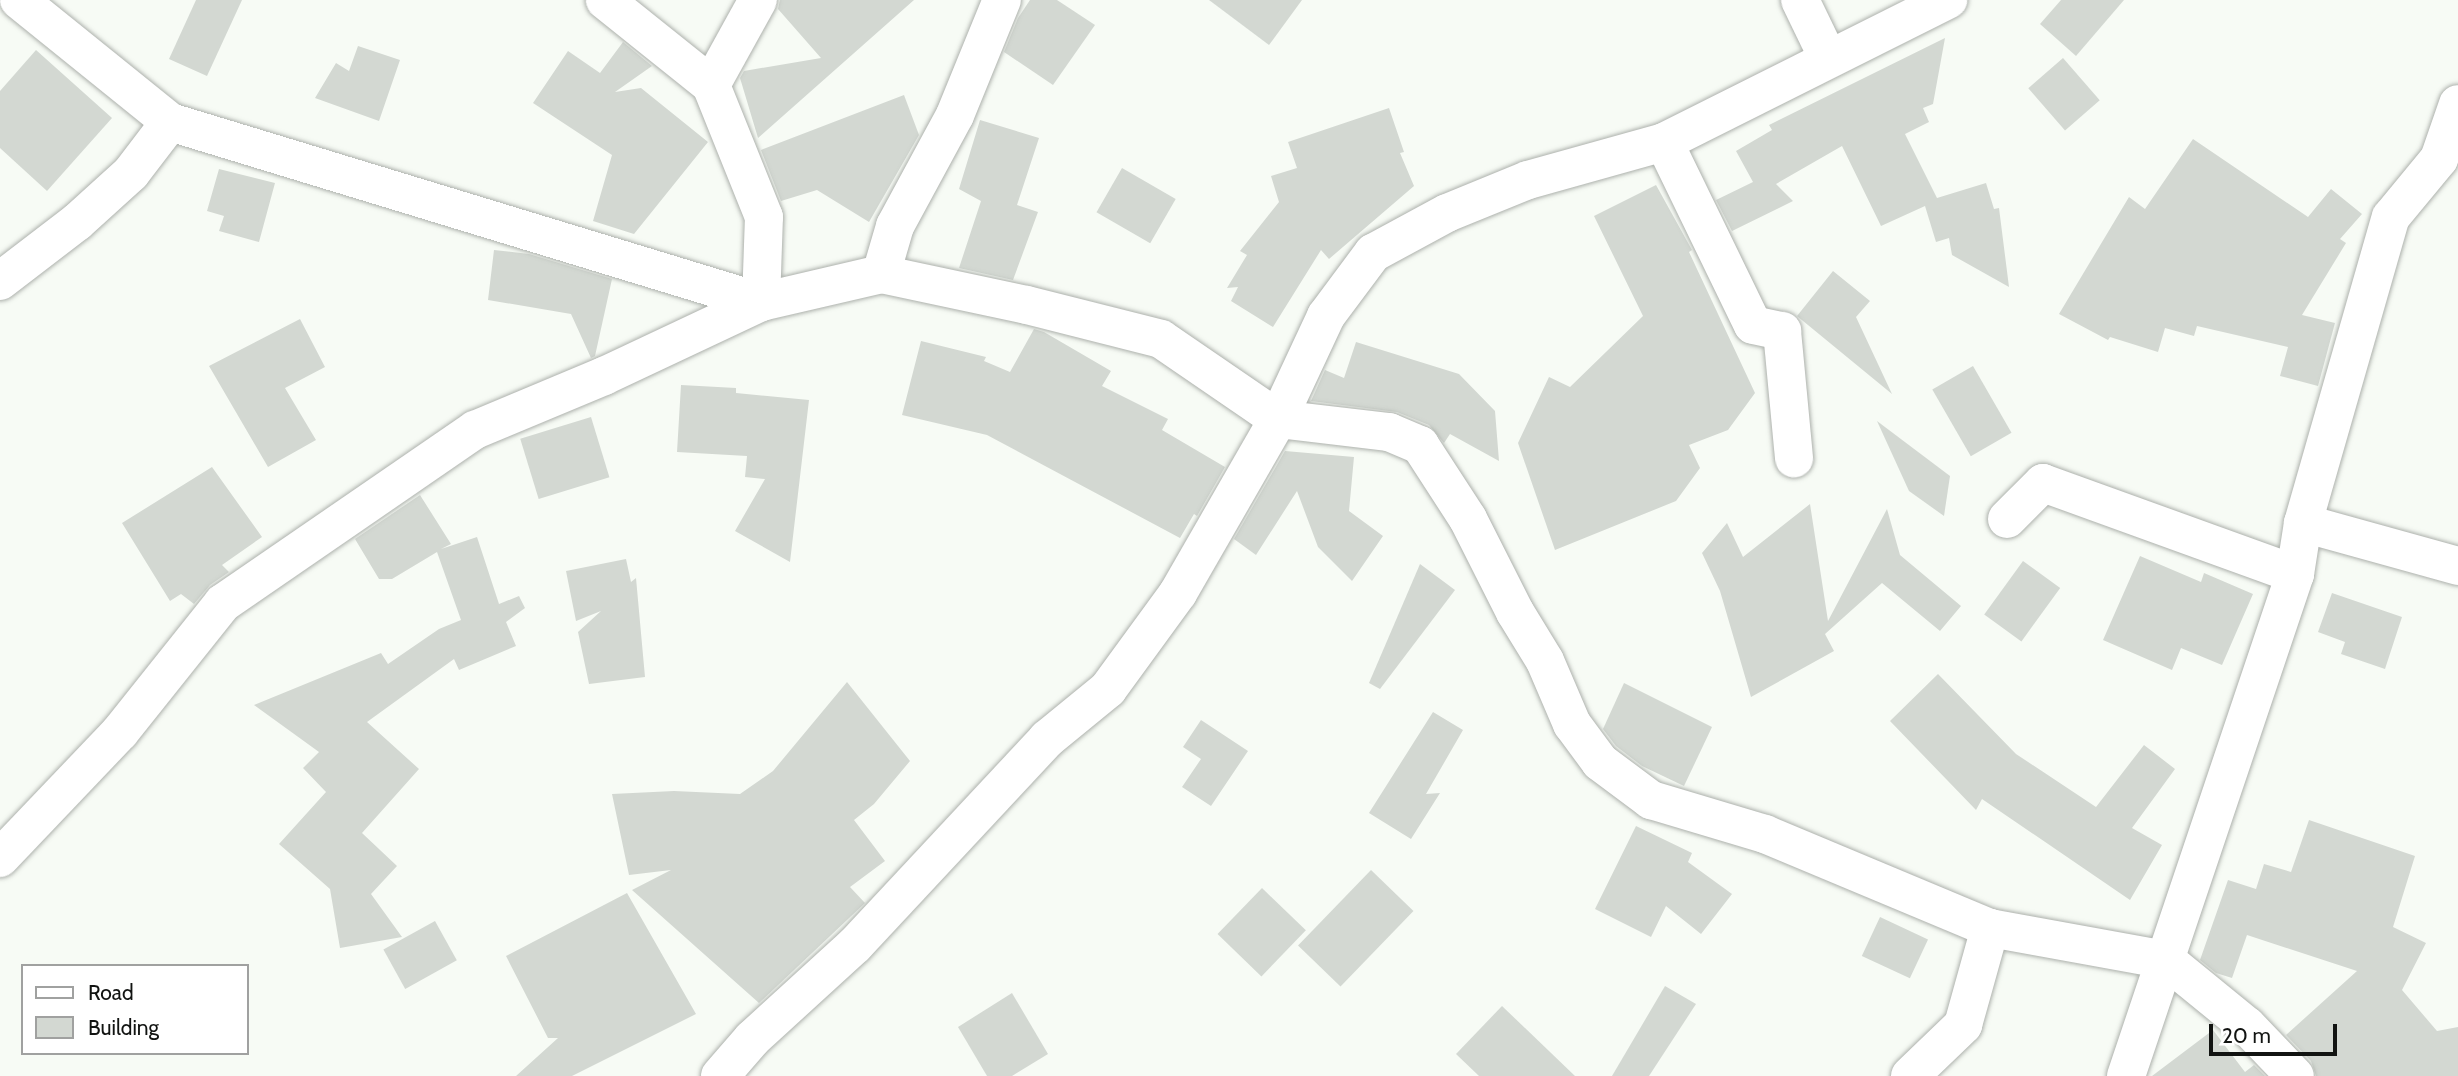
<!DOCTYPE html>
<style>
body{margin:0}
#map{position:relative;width:2458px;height:1076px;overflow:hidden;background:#f7fbf5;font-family:Cabin,sans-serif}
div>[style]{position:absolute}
.building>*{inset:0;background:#d3d8d2;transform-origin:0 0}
.roads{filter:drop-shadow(0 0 2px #adb1ac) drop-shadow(0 0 2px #adb1ac)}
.minor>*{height:38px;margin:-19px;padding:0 19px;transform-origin:19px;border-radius:19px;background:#fff}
.tertiary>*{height:38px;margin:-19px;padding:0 19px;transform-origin:19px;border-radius:19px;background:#fff}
span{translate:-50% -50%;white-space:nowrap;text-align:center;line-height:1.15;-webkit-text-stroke:5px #fff;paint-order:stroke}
.legend{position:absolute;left:21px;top:964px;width:228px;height:91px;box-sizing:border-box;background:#fff;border:2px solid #a0a1a0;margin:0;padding:9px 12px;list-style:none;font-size:21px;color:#121412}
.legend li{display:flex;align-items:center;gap:14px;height:35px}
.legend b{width:35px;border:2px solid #a0a1a0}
.scale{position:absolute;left:2209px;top:1024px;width:128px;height:32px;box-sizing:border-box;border:4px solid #121412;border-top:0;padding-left:9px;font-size:21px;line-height:24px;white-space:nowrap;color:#121412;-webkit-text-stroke:5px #fff;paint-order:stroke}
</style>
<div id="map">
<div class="building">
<i style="clip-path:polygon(196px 0,242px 0,207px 76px,169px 59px)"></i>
<i style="clip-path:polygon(780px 0,914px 0,758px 138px,740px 78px,744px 71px,821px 58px,778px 9px)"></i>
<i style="clip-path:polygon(1030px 0,1057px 0,1095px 25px,1053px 85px,1004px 52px,1018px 18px)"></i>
<i style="clip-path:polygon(1209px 0,1302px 0,1269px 45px)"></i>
<i style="clip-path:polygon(2061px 0,2124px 0,2076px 56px,2040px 24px)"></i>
<i style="clip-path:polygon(1945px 38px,1933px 104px,1923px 108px,1929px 122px,1905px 134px,1937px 198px,1986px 183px,1994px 209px,1999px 208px,2009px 287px,1952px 255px,1949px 238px,1936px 242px,1925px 206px,1881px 226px,1842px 146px,1776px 184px,1793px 201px,1732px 231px,1716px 200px,1753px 182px,1736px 151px,1772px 130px,1769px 125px)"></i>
<i style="clip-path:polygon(623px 42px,652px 66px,615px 92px,641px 88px,708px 142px,634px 234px,593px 221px,612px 155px,533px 103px,568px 51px,600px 73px)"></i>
<i style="clip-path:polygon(358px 46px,400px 60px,379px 121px,315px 98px,336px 63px,349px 71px)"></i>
<i style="clip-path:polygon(36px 50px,112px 118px,47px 191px,0 148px,0 91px)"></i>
<i style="left:2063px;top:58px;width:56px;height:46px;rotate:49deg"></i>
<i style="clip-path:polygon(904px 95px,919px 135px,869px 222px,817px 190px,781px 201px,761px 150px)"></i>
<i style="clip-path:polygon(1389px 108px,1404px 152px,1400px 153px,1414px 186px,1329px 259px,1321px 250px,1273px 327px,1231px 301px,1238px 287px,1227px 288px,1247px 255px,1240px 251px,1279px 202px,1271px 176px,1297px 168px,1288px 142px)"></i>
<i style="clip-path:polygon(980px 120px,1039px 138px,1017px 205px,1038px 212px,1013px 280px,959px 268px,981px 201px,959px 189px)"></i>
<i style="clip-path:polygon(2193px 139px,2308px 217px,2331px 189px,2362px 214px,2340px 239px,2346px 243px,2302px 315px,2335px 323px,2318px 386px,2280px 376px,2288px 347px,2197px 326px,2194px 336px,2165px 328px,2158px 352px,2110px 337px,2108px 340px,2059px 314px,2129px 197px,2145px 209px)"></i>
<i style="left:1122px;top:168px;width:62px;height:51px;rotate:30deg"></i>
<i style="clip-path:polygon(219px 169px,275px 183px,259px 242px,219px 231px,224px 216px,207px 211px)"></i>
<i style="clip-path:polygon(1656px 185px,1692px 250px,1689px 252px,1755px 393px,1728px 430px,1689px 445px,1700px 468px,1676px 501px,1555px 550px,1518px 443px,1549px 377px,1570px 387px,1643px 316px,1594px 216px)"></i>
<i style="clip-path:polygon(494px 250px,529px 254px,612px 279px,595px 356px,591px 358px,571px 314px,488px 300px)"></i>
<i style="clip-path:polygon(1833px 271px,1870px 301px,1856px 317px,1892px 394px,1797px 316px)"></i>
<i style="clip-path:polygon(300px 319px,325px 367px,285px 388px,316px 440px,268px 467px,209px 366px)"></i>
<i style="clip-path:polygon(1034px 329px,1044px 332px,1111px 371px,1102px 386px,1168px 419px,1162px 430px,1225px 467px,1197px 516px,1194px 514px,1180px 538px,987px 435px,902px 415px,921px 341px,986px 357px,984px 361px,1010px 372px)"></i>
<i style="clip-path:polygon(1356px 342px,1459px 374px,1495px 411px,1499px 461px,1450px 434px,1444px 443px,1429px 425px,1397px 412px,1311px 401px,1325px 370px,1344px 378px)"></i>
<i style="left:1973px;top:366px;width:77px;height:47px;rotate:60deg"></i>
<i style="clip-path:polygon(681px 385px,736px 388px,736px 393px,809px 400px,790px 562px,735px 531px,765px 479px,745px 477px,747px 456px,677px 452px)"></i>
<i style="left:591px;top:417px;width:63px;height:74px;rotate:73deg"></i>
<i style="clip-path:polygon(1877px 421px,1950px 476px,1944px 516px,1909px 491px)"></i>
<i style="clip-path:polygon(1285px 451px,1354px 457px,1349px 511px,1383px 536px,1352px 581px,1318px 547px,1297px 491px,1256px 555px,1234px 539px)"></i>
<i style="clip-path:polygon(212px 467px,262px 537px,222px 565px,229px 572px,210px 585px,194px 604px,181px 594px,170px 601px,122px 523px)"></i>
<i style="clip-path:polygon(420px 495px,451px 544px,441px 549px,477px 537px,499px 604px,519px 596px,525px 608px,506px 622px,516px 646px,459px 670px,454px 659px,367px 722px,419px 769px,362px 833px,397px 866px,371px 894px,402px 937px,340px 948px,330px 889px,279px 844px,326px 792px,303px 768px,319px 752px,254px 705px,381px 653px,388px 664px,439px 629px,461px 620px,437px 552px,392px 579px,379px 579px,355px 539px)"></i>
<i style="clip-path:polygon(1810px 504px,1828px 621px,1887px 509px,1900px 555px,1961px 606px,1940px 631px,1882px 583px,1825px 634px,1834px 651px,1751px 697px,1720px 591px,1702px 553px,1727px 523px,1743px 557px)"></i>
<i style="clip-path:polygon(2140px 556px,2201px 582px,2204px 573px,2253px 594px,2222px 665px,2181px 648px,2172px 670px,2103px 640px)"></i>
<i style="clip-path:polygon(626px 559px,631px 582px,636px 578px,645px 677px,589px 684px,578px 632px,601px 611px,576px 621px,566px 571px)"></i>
<i style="left:2023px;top:561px;width:46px;height:66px;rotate:36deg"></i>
<i style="clip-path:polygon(1420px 564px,1455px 590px,1380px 689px,1369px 683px)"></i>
<i style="clip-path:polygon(2332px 593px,2402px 617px,2385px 669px,2341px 654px,2345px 642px,2318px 632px)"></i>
<i style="clip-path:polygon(1938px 674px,2016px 754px,2096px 807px,2144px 745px,2175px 769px,2132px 828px,2162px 845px,2130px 900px,1982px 799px,1976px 810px,1890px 721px)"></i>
<i style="clip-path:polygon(847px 682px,910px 761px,874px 804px,854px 820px,885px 861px,850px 887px,865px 903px,759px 1003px,632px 890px,671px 870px,629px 875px,612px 794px,674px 791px,740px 794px,773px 771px)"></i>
<i style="clip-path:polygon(1624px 683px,1712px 727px,1684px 786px,1642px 766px,1616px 746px,1603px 729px)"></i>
<i style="clip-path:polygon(1433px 712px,1463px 730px,1426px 794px,1440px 793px,1411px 839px,1369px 813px)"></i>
<i style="clip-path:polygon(1201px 720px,1248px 751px,1211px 806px,1182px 787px,1201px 759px,1183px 747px)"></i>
<i style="clip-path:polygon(2309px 820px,2415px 856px,2393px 927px,2426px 943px,2402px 990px,2437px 1031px,2458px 1027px,2458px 1076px,2316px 1076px,2311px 1061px,2286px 1035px,2357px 971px,2247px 935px,2232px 978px,2216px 973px,2200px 960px,2228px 880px,2256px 889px,2264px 864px,2291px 872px)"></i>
<i style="clip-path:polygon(1636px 826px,1692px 853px,1688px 862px,1732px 894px,1701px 934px,1666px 906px,1651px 937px,1595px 909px)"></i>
<i style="left:1371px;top:870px;width:59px;height:105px;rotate:44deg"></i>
<i style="left:1262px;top:888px;width:61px;height:64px;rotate:44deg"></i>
<i style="clip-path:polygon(627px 893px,696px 1014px,572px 1076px,516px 1076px,558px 1038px,548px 1038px,506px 956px)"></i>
<i style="left:1880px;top:917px;width:53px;height:43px;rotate:25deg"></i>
<i style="left:435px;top:921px;width:45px;height:59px;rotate:61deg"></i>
<i style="clip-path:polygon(1665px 986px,1696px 1004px,1649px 1076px,1612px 1076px)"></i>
<i style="clip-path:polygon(1012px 993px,1048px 1054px,1012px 1076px,987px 1076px,958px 1027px)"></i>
<i style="clip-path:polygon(1502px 1006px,1575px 1076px,1479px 1076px,1456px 1054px)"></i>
<i style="clip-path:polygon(2213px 1030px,2245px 1072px,2254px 1065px,2265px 1076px,2152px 1076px)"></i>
</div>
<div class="roads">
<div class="minor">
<i style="left:19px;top:0;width:194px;rotate:38.9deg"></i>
<i style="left:170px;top:122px;width:618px;rotate:16.94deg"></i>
<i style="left:761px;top:302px;width:123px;rotate:-13.1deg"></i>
<i style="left:881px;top:274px;width:149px;rotate:12deg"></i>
<i style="left:1027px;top:305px;width:138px;rotate:14.2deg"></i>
<i style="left:1161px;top:339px;width:142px;rotate:34.4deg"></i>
<i style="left:1278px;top:419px;width:112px;rotate:6.7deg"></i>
<i style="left:1389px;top:432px;width:34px;rotate:23deg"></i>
<i style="left:1420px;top:445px;width:88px;rotate:57deg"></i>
<i style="left:1468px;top:519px;width:104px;rotate:63.2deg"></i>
<i style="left:1515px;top:612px;width:57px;rotate:58.5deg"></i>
<i style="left:1545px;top:661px;width:69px;rotate:66.8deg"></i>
<i style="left:1572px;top:724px;width:47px;rotate:53.6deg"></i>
<i style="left:1600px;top:762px;width:64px;rotate:36.7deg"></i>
<i style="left:1651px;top:800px;width:119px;rotate:16.6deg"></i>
<i style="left:1765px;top:834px;width:244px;rotate:22.7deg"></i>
<i style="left:1990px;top:928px;width:179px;rotate:10.3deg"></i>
<i style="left:2166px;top:960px;width:104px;rotate:39.2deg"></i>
<i style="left:2247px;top:1026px;width:69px;rotate:46.2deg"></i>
<i style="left:1800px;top:0;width:64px;rotate:64.2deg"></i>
<i style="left:711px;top:85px;width:97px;rotate:-61.1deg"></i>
<i style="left:1664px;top:142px;width:203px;rotate:64.1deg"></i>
<i style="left:1753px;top:325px;width:30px;rotate:12deg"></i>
<i style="left:1782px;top:331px;width:128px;rotate:84.6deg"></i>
<i style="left:881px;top:274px;width:50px;rotate:-73.7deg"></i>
<i style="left:895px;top:226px;width:126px;rotate:-61.6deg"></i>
<i style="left:955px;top:115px;width:124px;rotate:-67.8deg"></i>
<i style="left:0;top:281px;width:97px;rotate:-37.5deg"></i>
<i style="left:77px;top:222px;width:73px;rotate:-42.2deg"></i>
<i style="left:131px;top:173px;width:64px;rotate:-52.6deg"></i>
<i style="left:2007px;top:519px;width:51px;rotate:-45deg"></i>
<i style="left:2043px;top:483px;width:268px;rotate:19.9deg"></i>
<i style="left:2303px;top:523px;width:161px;rotate:15.5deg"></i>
<i style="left:0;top:858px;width:174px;rotate:-46.4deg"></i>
<i style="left:120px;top:732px;width:165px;rotate:-51.4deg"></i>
<i style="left:223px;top:603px;width:306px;rotate:-34.5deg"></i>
<i style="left:475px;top:430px;width:140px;rotate:-22.7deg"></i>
<i style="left:604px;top:376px;width:174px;rotate:-25.2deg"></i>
<i style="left:761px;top:302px;width:85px;rotate:-88deg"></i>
<i style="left:764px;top:217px;width:142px;rotate:-111.9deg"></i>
<i style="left:711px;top:85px;width:136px;rotate:-141.3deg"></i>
<i style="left:720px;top:1076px;width:49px;rotate:-49.1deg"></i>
<i style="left:752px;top:1039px;width:139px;rotate:-42.4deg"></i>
<i style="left:855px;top:945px;width:282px;rotate:-47deg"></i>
<i style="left:1047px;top:739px;width:79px;rotate:-39.3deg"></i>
<i style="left:1108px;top:689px;width:119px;rotate:-53.9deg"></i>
<i style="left:1178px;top:593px;width:201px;rotate:-60.1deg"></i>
<i style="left:1278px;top:419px;width:114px;rotate:-65deg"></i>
<i style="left:1326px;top:316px;width:79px;rotate:-53.3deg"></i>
<i style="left:1373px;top:253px;width:84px;rotate:-28.4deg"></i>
<i style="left:1447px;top:213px;width:87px;rotate:-22.2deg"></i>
<i style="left:1528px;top:180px;width:141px;rotate:-15.6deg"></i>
<i style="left:1664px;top:142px;width:318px;rotate:-26.6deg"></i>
<i style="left:1910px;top:1076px;width:74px;rotate:-43.9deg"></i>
<i style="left:1963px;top:1025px;width:101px;rotate:-74.4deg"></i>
</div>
<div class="tertiary">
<i style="left:2126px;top:1076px;width:530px;rotate:-71.39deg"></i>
<i style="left:2295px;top:574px;width:52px;rotate:-81.1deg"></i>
<i style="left:2303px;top:523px;width:318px;rotate:-74deg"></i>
<i style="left:2391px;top:217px;width:75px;rotate:-50.4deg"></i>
<i style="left:2439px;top:159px;width:58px;rotate:-70.9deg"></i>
</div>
</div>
<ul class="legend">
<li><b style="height:9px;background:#fff"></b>Road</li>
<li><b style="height:19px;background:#d3d8d2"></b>Building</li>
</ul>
<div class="scale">20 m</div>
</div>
